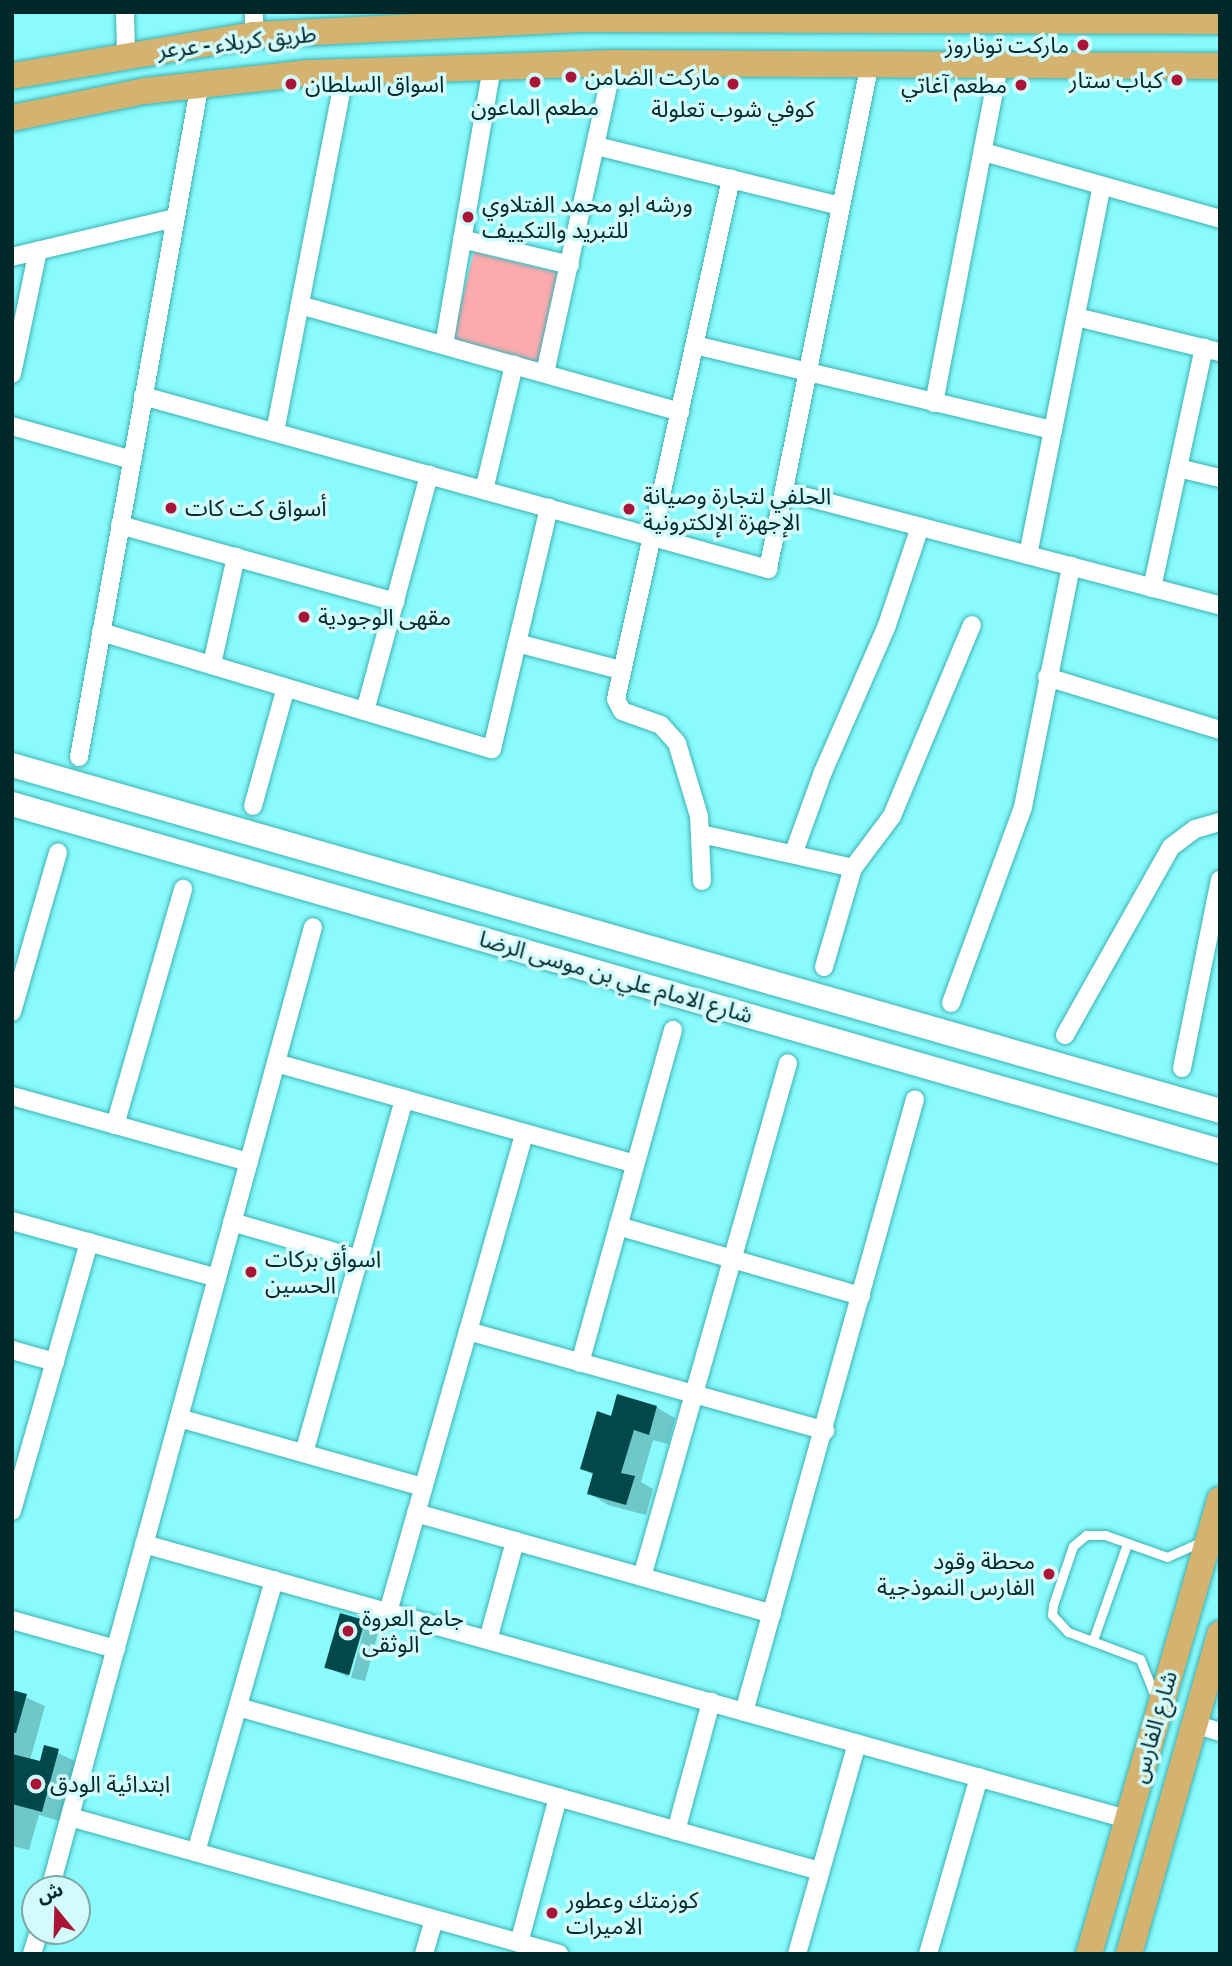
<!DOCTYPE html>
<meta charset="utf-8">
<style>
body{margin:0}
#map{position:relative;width:1232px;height:1966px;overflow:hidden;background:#8afafc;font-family:"Archivo Narrow","Noto Sans Arabic",sans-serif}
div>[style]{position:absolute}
.green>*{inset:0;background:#fcaaad;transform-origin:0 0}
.shadow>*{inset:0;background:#0003}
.building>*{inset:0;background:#01484a;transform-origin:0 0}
.roads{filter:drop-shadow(0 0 2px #3bb1b4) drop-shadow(0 0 2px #3bb1b4)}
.service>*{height:9px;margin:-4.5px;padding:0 4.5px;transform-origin:4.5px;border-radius:4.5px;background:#fff}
.minor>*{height:18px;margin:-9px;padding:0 9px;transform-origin:9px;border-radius:9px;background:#fff}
.secondary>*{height:24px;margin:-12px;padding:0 12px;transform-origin:12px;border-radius:12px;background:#fff}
.primary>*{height:26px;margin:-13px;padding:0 13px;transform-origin:13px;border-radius:13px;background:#d4b371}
.dots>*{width:19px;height:19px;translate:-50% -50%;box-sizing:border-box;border:4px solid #d3fbfb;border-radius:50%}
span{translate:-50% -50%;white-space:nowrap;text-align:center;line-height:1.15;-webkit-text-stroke:7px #d3fbfb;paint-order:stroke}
.street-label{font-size:23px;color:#022829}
.poi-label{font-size:23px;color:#022829}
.right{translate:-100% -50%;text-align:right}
.left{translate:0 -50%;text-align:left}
.frame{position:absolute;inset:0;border:14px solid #022829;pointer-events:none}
.north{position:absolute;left:21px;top:1875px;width:70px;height:70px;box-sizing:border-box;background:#d3fbfb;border:2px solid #7fa7a7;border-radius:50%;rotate:341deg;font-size:19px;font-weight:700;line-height:28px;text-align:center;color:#022829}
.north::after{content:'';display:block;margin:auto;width:24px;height:32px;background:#aa1435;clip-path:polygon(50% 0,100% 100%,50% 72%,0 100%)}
</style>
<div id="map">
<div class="green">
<i style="left:474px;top:252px;width:89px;height:91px;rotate:14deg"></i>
</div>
<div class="shadow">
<i style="clip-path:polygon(656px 1407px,675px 1418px,668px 1444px,653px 1440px,641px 1482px,653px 1489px,646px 1515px,608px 1505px,589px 1493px,594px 1475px,582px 1469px,612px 1418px)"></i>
<i style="clip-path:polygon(341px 1615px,365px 1621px,379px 1629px,365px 1681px,351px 1678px,366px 1622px,348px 1677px,327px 1667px)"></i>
<i style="clip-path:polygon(12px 1691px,45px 1706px,30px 1760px,41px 1763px,45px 1747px,77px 1762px,60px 1821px,39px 1815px,29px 1850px,12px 1846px)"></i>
</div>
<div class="building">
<i style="clip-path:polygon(617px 1394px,657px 1406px,649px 1435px,634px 1430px,621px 1473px,635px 1476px,626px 1505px,587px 1494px,593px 1473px,580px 1469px,597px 1411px,611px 1416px)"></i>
<i style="left:340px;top:1613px;width:26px;height:57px;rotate:16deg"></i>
<i style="clip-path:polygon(12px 1690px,27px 1694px,16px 1733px,12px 1733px)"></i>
<i style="clip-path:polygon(44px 1745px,59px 1749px,42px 1812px,12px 1804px,12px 1754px,40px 1761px)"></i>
</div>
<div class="roads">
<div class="service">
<i style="left:1093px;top:1640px;width:102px;rotate:-70.5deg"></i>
<i style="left:1155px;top:1696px;width:40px;rotate:-112deg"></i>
<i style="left:1140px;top:1659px;width:77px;rotate:-159.4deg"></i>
<i style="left:1068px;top:1632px;width:23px;rotate:-133deg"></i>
<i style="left:1052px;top:1615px;width:10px;rotate:-84deg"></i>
<i style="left:1053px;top:1605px;width:62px;rotate:-71.3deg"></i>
<i style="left:1073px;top:1546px;width:17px;rotate:-40deg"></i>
<i style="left:1086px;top:1535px;width:19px"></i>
<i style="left:1105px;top:1535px;width:66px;rotate:19.5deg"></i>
<i style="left:1167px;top:1557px;width:36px;rotate:-24deg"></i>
</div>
<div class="minor">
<i style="left:125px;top:12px;width:42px;rotate:88.6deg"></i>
<i style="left:254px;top:12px;width:23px;rotate:90deg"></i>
<i style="left:596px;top:146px;width:252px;rotate:13.8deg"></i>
<i style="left:984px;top:152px;width:245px;rotate:15.8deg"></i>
<i style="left:462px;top:239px;width:111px;rotate:13.5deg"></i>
<i style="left:12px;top:257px;width:168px;rotate:-13.5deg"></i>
<i style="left:300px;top:305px;width:395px;rotate:15.7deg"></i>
<i style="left:1076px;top:317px;width:148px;rotate:13.7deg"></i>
<i style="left:444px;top:345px;width:283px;rotate:-80.2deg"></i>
<i style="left:695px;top:345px;width:368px;rotate:13.4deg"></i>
<i style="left:545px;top:373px;width:317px;rotate:-77.6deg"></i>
<i style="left:12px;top:374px;width:126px;rotate:-78.1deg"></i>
<i style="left:143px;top:396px;width:649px;rotate:15.47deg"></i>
<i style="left:768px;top:569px;width:516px;rotate:-78.6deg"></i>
<i style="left:934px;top:403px;width:344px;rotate:-79.1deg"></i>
<i style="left:12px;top:426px;width:125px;rotate:15.8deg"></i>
<i style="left:275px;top:432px;width:367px;rotate:-79deg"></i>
<i style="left:1178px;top:468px;width:43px;rotate:13.4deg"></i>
<i style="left:484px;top:490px;width:129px;rotate:-76.5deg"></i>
<i style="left:784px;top:491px;width:451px;rotate:14.7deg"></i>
<i style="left:120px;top:525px;width:286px;rotate:15.6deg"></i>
<i style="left:1028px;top:555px;width:376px;rotate:-78.7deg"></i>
<i style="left:1152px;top:588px;width:246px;rotate:-77.8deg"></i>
<i style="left:101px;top:632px;width:408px;rotate:16.7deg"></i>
<i style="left:492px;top:749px;width:248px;rotate:-76.7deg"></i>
<i style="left:517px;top:643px;width:107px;rotate:14.6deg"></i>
<i style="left:212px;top:664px;width:110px;rotate:-77.4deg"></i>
<i style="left:1047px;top:677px;width:181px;rotate:17deg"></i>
<i style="left:365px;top:711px;width:245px;rotate:-74.8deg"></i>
<i style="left:79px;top:757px;width:685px;rotate:-79.82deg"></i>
<i style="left:253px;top:806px;width:123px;rotate:-74.5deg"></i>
<i style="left:701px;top:834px;width:156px;rotate:12.6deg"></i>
<i style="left:794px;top:852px;width:85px;rotate:-70.1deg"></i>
<i style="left:823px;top:772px;width:157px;rotate:-66.4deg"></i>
<i style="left:886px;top:628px;width:107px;rotate:-71.4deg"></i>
<i style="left:702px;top:881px;width:65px;rotate:-92.6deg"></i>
<i style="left:699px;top:816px;width:76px;rotate:-106.8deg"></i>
<i style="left:677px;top:743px;width:24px;rotate:-132deg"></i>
<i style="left:661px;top:725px;width:41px;rotate:-160.3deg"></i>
<i style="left:622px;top:711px;width:13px;rotate:-117deg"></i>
<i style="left:616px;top:699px;width:533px;rotate:-77.53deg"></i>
<i style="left:824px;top:967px;width:103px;rotate:-73.7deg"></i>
<i style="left:853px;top:868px;width:65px;rotate:-53.1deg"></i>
<i style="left:892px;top:816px;width:207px;rotate:-67.3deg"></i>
<i style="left:951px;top:1003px;width:209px;rotate:-69.8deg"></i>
<i style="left:1023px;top:807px;width:246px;rotate:-78.7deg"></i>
<i style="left:12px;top:1012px;width:166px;rotate:-73.9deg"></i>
<i style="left:1065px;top:1035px;width:216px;rotate:-60.6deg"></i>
<i style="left:1171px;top:847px;width:30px;rotate:-37deg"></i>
<i style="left:1195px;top:829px;width:26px;rotate:-16deg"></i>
<i style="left:276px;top:1063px;width:373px;rotate:15.7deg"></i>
<i style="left:1182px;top:1068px;width:192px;rotate:-78.6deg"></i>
<i style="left:12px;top:1096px;width:246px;rotate:15.6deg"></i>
<i style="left:115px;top:1125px;width:246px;rotate:-73.9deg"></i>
<i style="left:12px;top:1221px;width:213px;rotate:15.5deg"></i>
<i style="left:232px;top:1222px;width:132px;rotate:16.2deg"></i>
<i style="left:618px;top:1226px;width:253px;rotate:16.1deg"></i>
<i style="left:468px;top:1331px;width:371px;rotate:15.6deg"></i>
<i style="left:12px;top:1350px;width:45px;rotate:15.6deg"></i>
<i style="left:580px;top:1363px;width:346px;rotate:-74.4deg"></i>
<i style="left:179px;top:1418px;width:254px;rotate:15.8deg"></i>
<i style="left:304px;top:1453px;width:368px;rotate:-74.2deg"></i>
<i style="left:12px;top:1511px;width:280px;rotate:-74deg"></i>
<i style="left:416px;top:1513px;width:370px;rotate:15.8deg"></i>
<i style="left:144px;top:1544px;width:1021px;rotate:15.63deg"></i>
<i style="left:642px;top:1577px;width:534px;rotate:-74.14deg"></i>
<i style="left:388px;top:1612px;width:498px;rotate:-74.1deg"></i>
<i style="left:12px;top:1620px;width:108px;rotate:15.6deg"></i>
<i style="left:488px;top:1640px;width:103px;rotate:-74.7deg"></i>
<i style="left:238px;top:1707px;width:605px;rotate:15.74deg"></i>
<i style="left:744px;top:1712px;width:636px;rotate:-74.41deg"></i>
<i style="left:1194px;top:1724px;width:27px;rotate:17deg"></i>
<i style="left:70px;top:1817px;width:508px;rotate:15.65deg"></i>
<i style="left:676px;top:1831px;width:134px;rotate:-74.8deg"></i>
<i style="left:196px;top:1852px;width:283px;rotate:-74deg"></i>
<i style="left:50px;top:1889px;width:997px;rotate:-74.71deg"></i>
<i style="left:519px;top:1943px;width:151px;rotate:-75deg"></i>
<i style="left:32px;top:1954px;width:24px;rotate:-73deg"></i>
<i style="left:424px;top:1954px;width:36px;rotate:-74deg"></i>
<i style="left:797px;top:1954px;width:219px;rotate:-74.1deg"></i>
<i style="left:928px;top:1954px;width:184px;rotate:-73.9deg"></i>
</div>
<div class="secondary">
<i style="left:12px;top:765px;width:1257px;rotate:15.98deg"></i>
<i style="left:12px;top:804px;width:1257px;rotate:16.03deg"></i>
</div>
<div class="primary">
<i style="left:12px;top:76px;width:245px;rotate:-9.6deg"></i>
<i style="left:254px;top:35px;width:326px;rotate:-2.8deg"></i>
<i style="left:580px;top:19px;width:640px;rotate:0.18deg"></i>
<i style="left:12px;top:118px;width:136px;rotate:-11.5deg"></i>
<i style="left:145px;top:91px;width:165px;rotate:-6.3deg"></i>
<i style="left:309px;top:73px;width:304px;rotate:-1.9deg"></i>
<i style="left:613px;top:63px;width:607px;rotate:0.28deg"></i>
<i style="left:1089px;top:1954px;width:473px;rotate:-73.9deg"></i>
<i style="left:1129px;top:1954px;width:333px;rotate:-74.1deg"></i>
</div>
</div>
<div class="dots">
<i style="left:1083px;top:45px;background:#aa1435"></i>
<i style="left:571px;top:77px;background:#aa1435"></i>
<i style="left:1177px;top:80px;background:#aa1435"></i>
<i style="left:535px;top:82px;background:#aa1435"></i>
<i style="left:291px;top:84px;background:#aa1435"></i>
<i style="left:733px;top:84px;background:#aa1435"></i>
<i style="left:1021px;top:85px;background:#aa1435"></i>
<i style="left:468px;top:217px;background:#aa1435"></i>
<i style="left:171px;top:508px;background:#aa1435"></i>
<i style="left:629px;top:509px;background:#aa1435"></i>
<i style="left:304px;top:617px;background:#aa1435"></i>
<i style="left:251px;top:1272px;background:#aa1435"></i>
<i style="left:1049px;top:1574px;background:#aa1435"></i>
<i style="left:348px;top:1631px;background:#aa1435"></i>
<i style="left:36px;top:1784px;background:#aa1435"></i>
<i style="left:552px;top:1913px;background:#aa1435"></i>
</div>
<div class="street-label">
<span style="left:237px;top:42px;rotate:-6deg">طريق كربلاء - عرعر</span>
<span style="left:616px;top:977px;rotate:16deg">شارع الامام علي بن موسى الرضا</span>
<span style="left:1154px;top:1727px;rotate:-74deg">شارع الفارس</span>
</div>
<div class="poi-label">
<span class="right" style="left:1069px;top:45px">ماركت توناروز</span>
<span class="left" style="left:585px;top:77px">ماركت الضامن</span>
<span class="right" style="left:1163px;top:80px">كباب ستار</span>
<span class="left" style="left:305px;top:84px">اسواق السلطان</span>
<span class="right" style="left:1007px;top:85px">مطعم آغاتي</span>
<span style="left:535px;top:107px">مطعم الماعون</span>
<span style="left:733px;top:109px">كوفي شوب تعلولة</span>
<span class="left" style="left:482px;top:217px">ورشه ابو محمد الفتلاوي<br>للتبريد والتكييف</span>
<span class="left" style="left:643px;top:509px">الحلفي لتجارة وصيانة<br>الإجهزة الإلكترونية</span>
<span class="left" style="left:185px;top:508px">أسواق كت كات</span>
<span class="left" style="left:318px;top:617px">مقهى الوجودية</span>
<span class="left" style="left:265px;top:1272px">اسوأق بركات<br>الحسين</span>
<span class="right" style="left:1035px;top:1574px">محطة وقود<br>الفارس النموذجية</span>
<span class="left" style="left:362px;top:1631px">جامع العروة<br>الوثقى</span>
<span class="left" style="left:50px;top:1784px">ابتدائية الودق</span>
<span class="left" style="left:566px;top:1913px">كوزمتك وعطور<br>الاميرات</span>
</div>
<div class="frame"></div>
<div class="north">ش</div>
</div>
